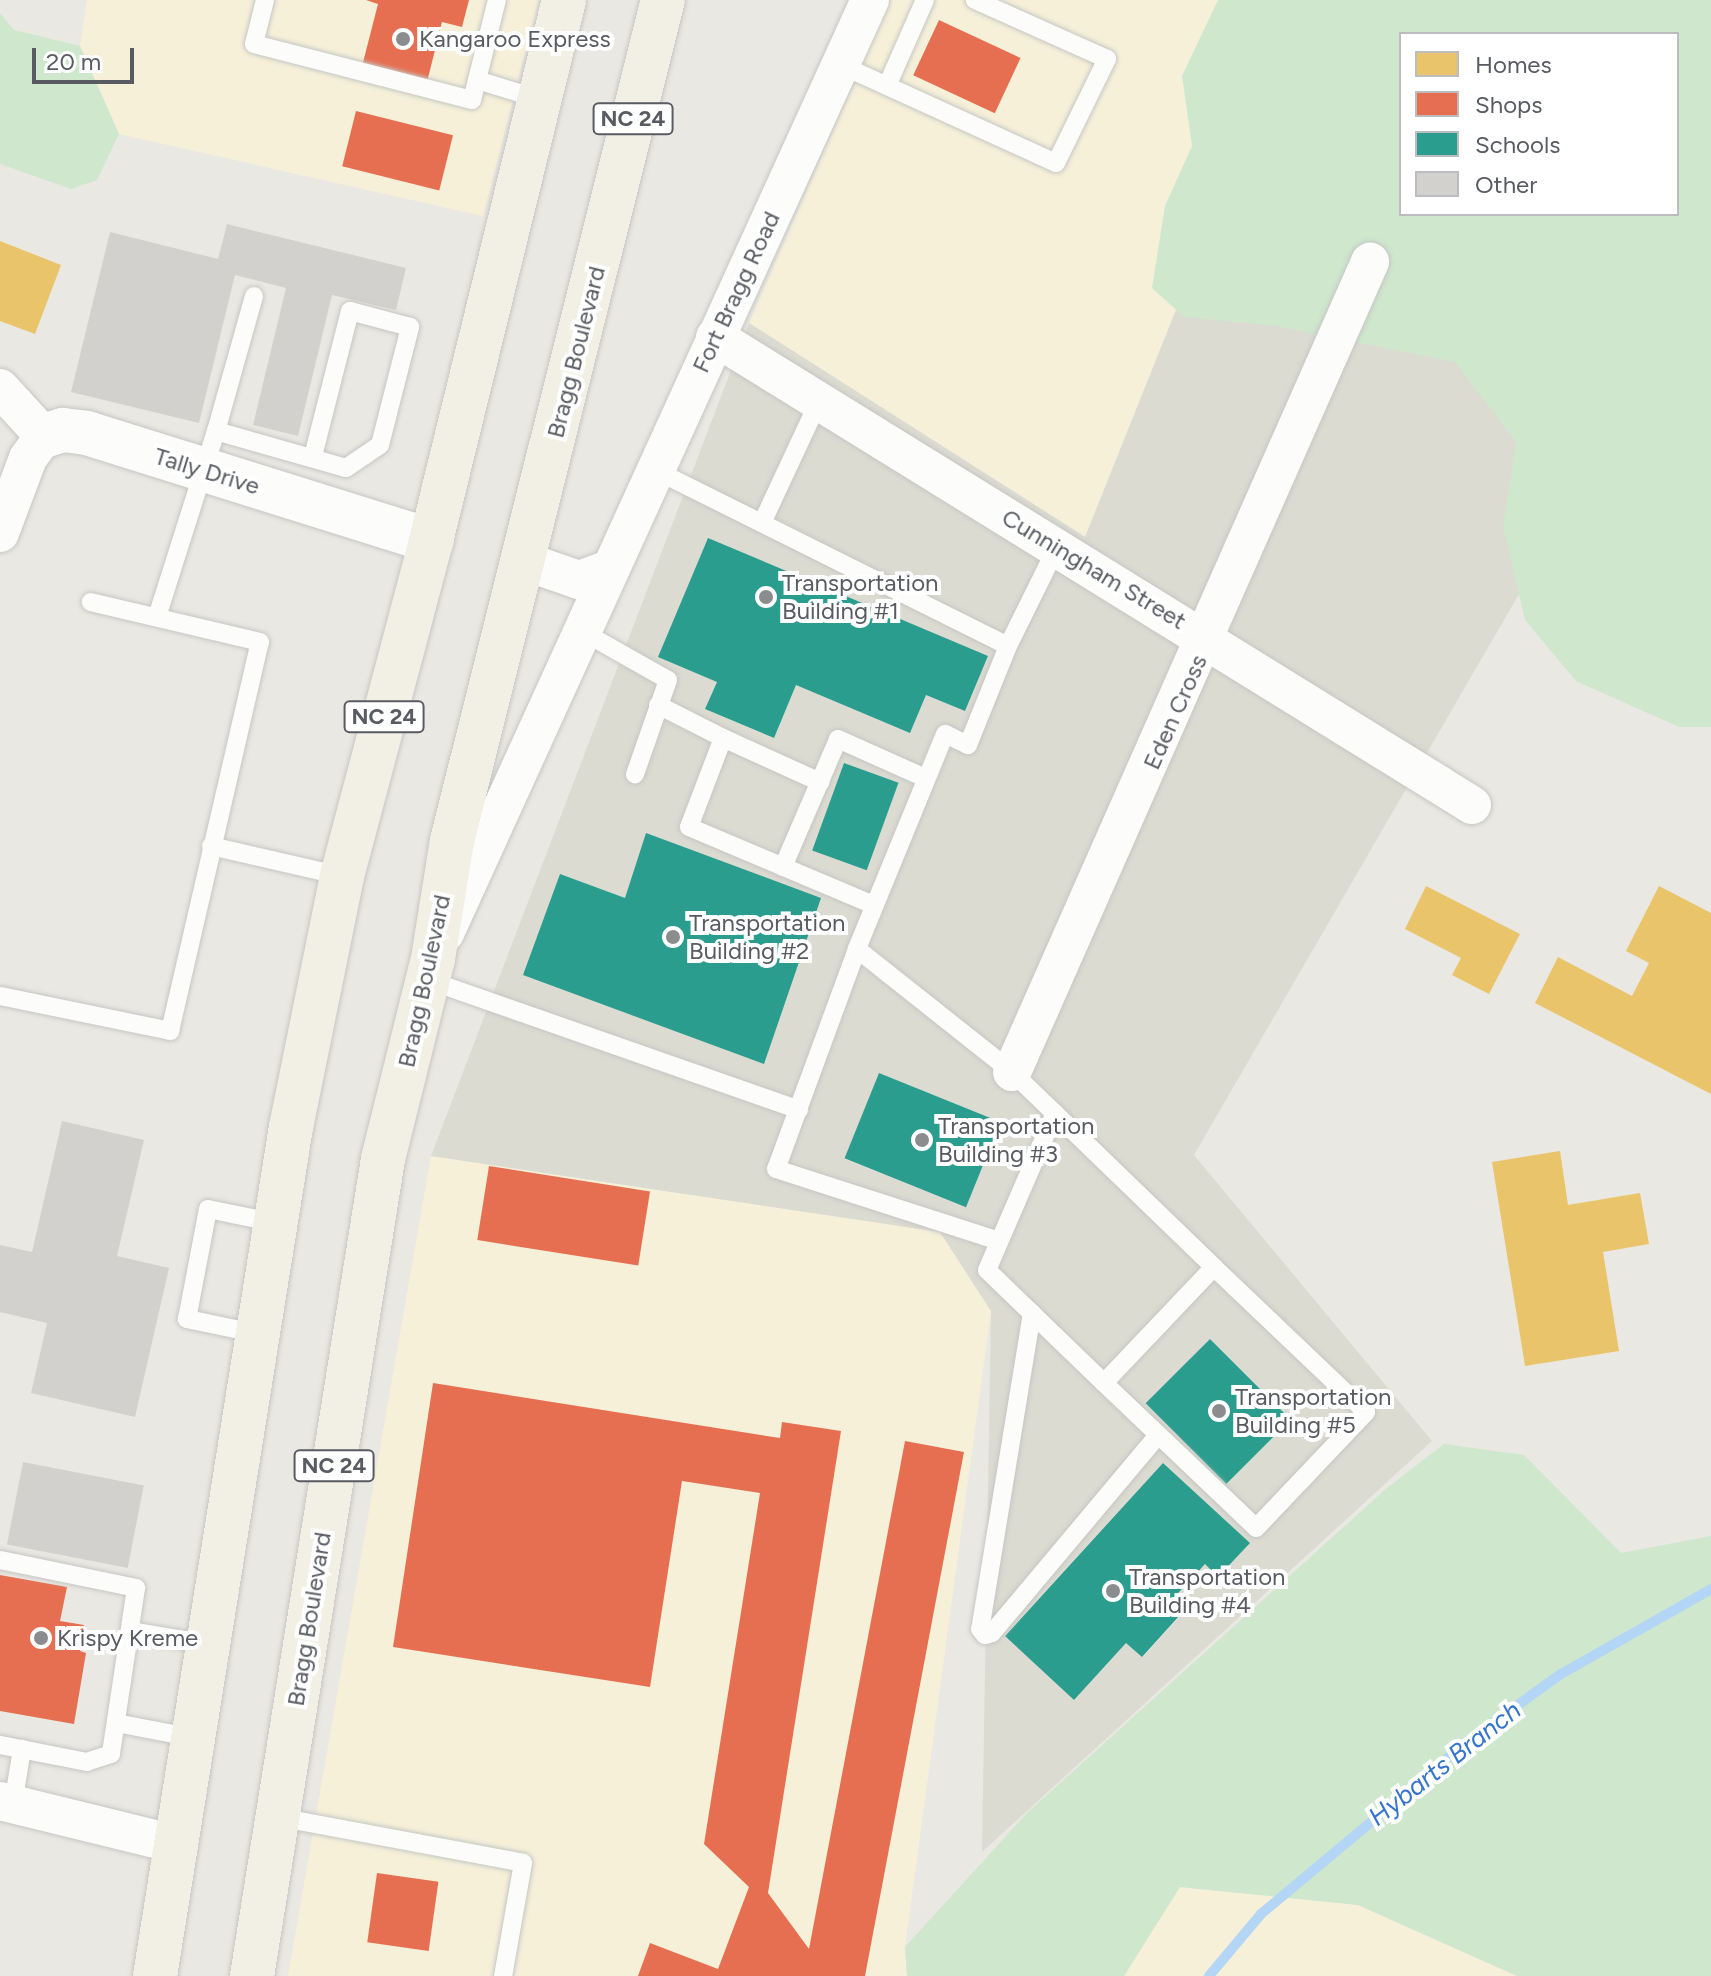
<!DOCTYPE html>
<style>
body{margin:0}
#map{position:relative;width:1711px;height:1976px;overflow:hidden;background:#eae8e2;font-family:Figtree,sans-serif}
div>[style]{position:absolute}
.commercial>*{inset:0;background:#f6f0d9}
.education>*{inset:0;background:#dcdbd1}
.green>*{inset:0;background:#cee7cd}
.homes>*{inset:0;background:#e9c46a}
.shops>*{inset:0;background:#e76f51;transform-origin:0 0}
.schools>*{inset:0;background:#2a9d8f;transform-origin:0 0}
.stream>*{height:10px;margin:-5px;padding:0 5px;transform-origin:5px;border-radius:5px;background:#b3d5f6}
.building>*{inset:0;background:#d2d1cd;transform-origin:0 0}
.roads{filter:drop-shadow(0 0 2px #c6c6c4) drop-shadow(0 0 2px #c6c6c4)}
.service>*{height:18px;margin:-9px;padding:0 9px;transform-origin:9px;border-radius:9px;background:#fcfcfb}
.minor>*{height:38px;margin:-19px;padding:0 19px;transform-origin:19px;border-radius:19px;background:#fcfcfb}
.tertiary>*{height:44px;margin:-22px;padding:0 22px;transform-origin:22px;border-radius:22px;background:#fcfcfb}
.primary>*{height:44px;margin:-22px;padding:0 22px;transform-origin:22px;border-radius:22px;background:#f2f0e5}
.dots>*{width:22px;height:22px;translate:-50% -50%;box-sizing:border-box;border:4px solid #fff;border-radius:50%}
span{translate:-50% -50%;white-space:nowrap;text-align:center;line-height:1.15;-webkit-text-stroke:8px #fff;paint-order:stroke}
.shield-label span{padding:2px 6px;background:#fff;border:2px solid;border-radius:6px;-webkit-text-stroke-width:0}
.shield-label{font-size:22px;color:#585b61;font-weight:700}
.poi-label{font-size:24px;color:#585b61}
.left{translate:0 -50%;text-align:left}
.street-label{font-size:24px;color:#585b61}
.water-label{font-size:26px;color:#3574cc;font-style:italic}
.legend{position:absolute;left:1399px;top:32px;width:280px;height:184px;box-sizing:border-box;background:#fff;border:2px solid #bcbdc0;margin:0;padding:10px 14px;list-style:none;font-size:24px;color:#585b61}
.legend li{display:flex;align-items:center;gap:16px;height:40px}
.legend b{width:40px;border:2px solid #bcbdc0}
.scale{position:absolute;left:32px;top:48px;width:102px;height:36px;box-sizing:border-box;border:4px solid #585b61;border-top:0;padding-left:10px;font-size:24px;line-height:28px;white-space:nowrap;color:#585b61;-webkit-text-stroke:6px #fff;paint-order:stroke}
</style>
<div id="map">
<div class="commercial">
<i style="clip-path:polygon(87px 0,539px 0,483px 216px,119px 134px,80px 46px)"></i>
<i style="clip-path:polygon(890px 0,1300px 0,1086px 537px,749px 323px)"></i>
<i style="clip-path:polygon(431px 1156px,940px 1232px,991px 1311px,905px 1947px,907px 1976px,288px 1976px)"></i>
<i style="clip-path:polygon(1179px 1887px,1358px 1905px,1517px 1976px,1124px 1976px)"></i>
</div>
<div class="education">
<i style="clip-path:polygon(evenodd,1300px 0,1711px 0,1711px 337px,1632px 399px,1194px 1155px,1432px 1441px,982px 1852px,991px 1311px,940px 1232px,431px 1156px,749px 323px,1085px 537px,1300px 0,1401px 34px,1677px 34px,1677px 214px,1401px 214px,1401px 34px,1300px 0,987px 657px,965px 711px,926px 695px,910px 733px,796px 685px,773px 738px,705px 709px,717px 682px,987px 657px,1300px 0,879px 1073px,999px 1121px,965px 1207px,845px 1159px,879px 1073px,1300px 0,1210px 1339px,1290px 1419px,1228px 1483px,1147px 1404px,1210px 1339px,1300px 0,1163px 1463px,1250px 1543px,1218px 1577px,1205px 1564px,1168px 1604px,1180px 1616px,1143px 1657px,1126px 1643px,1074px 1700px,1005px 1635px,1163px 1463px)"></i>
</div>
<div class="green">
<i style="clip-path:polygon(evenodd,1218px 0,1711px 0,1711px 727px,1679px 727px,1576px 681px,1525px 620px,1503px 526px,1516px 442px,1455px 362px,1276px 326px,1184px 317px,1152px 288px,1165px 206px,1192px 146px,1182px 76px,1218px 0,1401px 34px,1677px 34px,1677px 214px,1401px 214px,1401px 34px)"></i>
<i style="clip-path:polygon(0 13px,14px 30px,80px 46px,119px 134px,97px 180px,71px 189px,0 164px)"></i>
<i style="clip-path:polygon(1444px 1444px,1524px 1455px,1621px 1553px,1711px 1536px,1711px 1976px,1517px 1976px,1358px 1905px,1180px 1887px,1124px 1976px,907px 1976px,905px 1947px,1028px 1812px,1387px 1488px)"></i>
</div>
<div class="homes">
<i style="clip-path:polygon(0 241px,61px 265px,35px 334px,0 321px)"></i>
<i style="clip-path:polygon(1426px 886px,1520px 934px,1489px 994px,1452px 975px,1461px 958px,1405px 929px)"></i>
<i style="clip-path:polygon(1659px 886px,1711px 913px,1711px 1094px,1535px 1003px,1558px 957px,1632px 996px,1649px 963px,1626px 951px)"></i>
<i style="clip-path:polygon(1560px 1151px,1568px 1205px,1640px 1193px,1649px 1244px,1603px 1252px,1619px 1351px,1525px 1366px,1492px 1162px)"></i>
</div>
<div class="shops">
<i style="clip-path:polygon(366px 0,469px 0,462px 27px,442px 22px,424px 94px,359px 78px,378px 4px)"></i>
<i style="left:939px;top:20px;width:90px;height:61px;rotate:25deg"></i>
<i style="left:356px;top:111px;width:100px;height:57px;rotate:14deg"></i>
<i style="left:489px;top:1166px;width:163px;height:75px;rotate:9deg"></i>
<i style="clip-path:polygon(433px 1383px,780px 1438px,782px 1422px,841px 1431px,768px 1893px,809px 1949px,905px 1441px,964px 1452px,865px 1976px,638px 1976px,650px 1943px,718px 1969px,749px 1887px,704px 1844px,760px 1493px,682px 1481px,650px 1687px,393px 1647px)"></i>
<i style="clip-path:polygon(0 1575px,67px 1587px,60px 1621px,84px 1625px,80px 1651px,86px 1653px,74px 1724px,0 1711px)"></i>
<i style="left:377px;top:1873px;width:62px;height:70px;rotate:8deg"></i>
</div>
<div class="schools">
<i style="clip-path:polygon(708px 538px,988px 656px,965px 711px,926px 695px,910px 733px,796px 685px,774px 738px,705px 709px,717px 682px,658px 657px)"></i>
<i style="left:844px;top:763px;width:58px;height:93px;rotate:20deg"></i>
<i style="clip-path:polygon(646px 833px,821px 898px,764px 1064px,523px 975px,560px 874px,625px 898px)"></i>
<i style="left:879px;top:1073px;width:131px;height:92px;rotate:22deg"></i>
<i style="left:1210px;top:1339px;width:114px;height:91px;rotate:45deg"></i>
<i style="clip-path:polygon(1163px 1463px,1250px 1543px,1218px 1577px,1205px 1564px,1168px 1604px,1180px 1615px,1142px 1657px,1126px 1643px,1074px 1700px,1005px 1636px)"></i>
</div>
<div class="stream">
<i style="left:1209px;top:1976px;width:81px;rotate:-50deg"></i>
<i style="left:1261px;top:1914px;width:271px;rotate:-39.9deg"></i>
<i style="left:1469px;top:1740px;width:113px;rotate:-35.7deg"></i>
<i style="left:1561px;top:1674px;width:172px;rotate:-29.5deg"></i>
</div>
<div class="building">
<i style="clip-path:polygon(227px 224px,406px 268px,396px 310px,332px 295px,298px 436px,253px 425px,286px 288px,235px 275px,199px 423px,71px 392px,110px 232px,218px 259px)"></i>
<i style="clip-path:polygon(62px 1121px,144px 1140px,117px 1256px,169px 1268px,135px 1417px,31px 1393px,47px 1323px,0 1312px,0 1245px,32px 1252px)"></i>
<i style="left:23px;top:1462px;width:123px;height:84px;rotate:11deg"></i>
</div>
<div class="roads">
<div class="service">
<i style="left:265px;top:0;width:45px;rotate:104deg"></i>
<i style="left:254px;top:44px;width:225px;rotate:14.4deg"></i>
<i style="left:472px;top:100px;width:103px;rotate:-76deg"></i>
<i style="left:841px;top:65px;width:236px;rotate:24.5deg"></i>
<i style="left:1056px;top:163px;width:116px;rotate:-63.9deg"></i>
<i style="left:1107px;top:59px;width:145px;rotate:-155.9deg"></i>
<i style="left:477px;top:80px;width:65px;rotate:17deg"></i>
<i style="left:887px;top:86px;width:94px;rotate:-66.2deg"></i>
<i style="left:254px;top:296px;width:140px;rotate:105.7deg"></i>
<i style="left:216px;top:431px;width:135px;rotate:15.9deg"></i>
<i style="left:346px;top:468px;width:41px;rotate:-34.1deg"></i>
<i style="left:380px;top:445px;width:122px;rotate:-75.7deg"></i>
<i style="left:410px;top:327px;width:62px;rotate:-165.1deg"></i>
<i style="left:350px;top:311px;width:150px;rotate:104.3deg"></i>
<i style="left:655px;top:470px;width:394px;rotate:26.5deg"></i>
<i style="left:1008px;top:646px;width:110px;rotate:-63.7deg"></i>
<i style="left:762px;top:523px;width:135px;rotate:-65deg"></i>
<i style="left:157px;top:617px;width:195px;rotate:-72.4deg"></i>
<i style="left:585px;top:633px;width:95px;rotate:29.5deg"></i>
<i style="left:668px;top:680px;width:100px;rotate:109.3deg"></i>
<i style="left:1008px;top:646px;width:107px;rotate:112deg"></i>
<i style="left:968px;top:745px;width:25px;rotate:-154deg"></i>
<i style="left:945px;top:734px;width:232px;rotate:112.3deg"></i>
<i style="left:857px;top:949px;width:198px;rotate:38.4deg"></i>
<i style="left:1012px;top:1072px;width:281px;rotate:44deg"></i>
<i style="left:658px;top:705px;width:73px;rotate:26.9deg"></i>
<i style="left:723px;top:738px;width:95px;rotate:110.9deg"></i>
<i style="left:689px;top:827px;width:201px;rotate:22.9deg"></i>
<i style="left:723px;top:738px;width:107px;rotate:24.4deg"></i>
<i style="left:211px;top:846px;width:134px;rotate:12.9deg"></i>
<i style="left:783px;top:867px;width:139px;rotate:-66.7deg"></i>
<i style="left:838px;top:739px;width:95px;rotate:24.1deg"></i>
<i style="left:857px;top:949px;width:234px;rotate:110.2deg"></i>
<i style="left:776px;top:1169px;width:234px;rotate:17.9deg"></i>
<i style="left:428px;top:980px;width:393px;rotate:19.3deg"></i>
<i style="left:0;top:996px;width:174px;rotate:11.6deg"></i>
<i style="left:170px;top:1031px;width:399px;rotate:-77deg"></i>
<i style="left:260px;top:642px;width:174px;rotate:-166.7deg"></i>
<i style="left:1055px;top:1113px;width:171px;rotate:113.4deg"></i>
<i style="left:987px;top:1270px;width:163px;rotate:44deg"></i>
<i style="left:1104px;top:1383px;width:210px;rotate:43.6deg"></i>
<i style="left:1256px;top:1528px;width:160px;rotate:-46.5deg"></i>
<i style="left:1366px;top:1412px;width:210px;rotate:-136.4deg"></i>
<i style="left:1214px;top:1267px;width:160px;rotate:133.5deg"></i>
<i style="left:1032px;top:1313px;width:320px;rotate:99.3deg"></i>
<i style="left:980px;top:1629px;width:8px;rotate:50deg"></i>
<i style="left:985px;top:1635px;width:7px;rotate:-16deg"></i>
<i style="left:992px;top:1633px;width:258px;rotate:-50deg"></i>
<i style="left:259px;top:1334px;width:74px;rotate:-168.2deg"></i>
<i style="left:187px;top:1319px;width:112px;rotate:-79.2deg"></i>
<i style="left:208px;top:1209px;width:69px;rotate:11.6deg"></i>
<i style="left:0;top:1560px;width:139px;rotate:11.6deg"></i>
<i style="left:136px;top:1588px;width:168px;rotate:98.6deg"></i>
<i style="left:111px;top:1754px;width:25px;rotate:162deg"></i>
<i style="left:87px;top:1762px;width:89px;rotate:-168.9deg"></i>
<i style="left:130px;top:1631px;width:79px;rotate:9.5deg"></i>
<i style="left:116px;top:1723px;width:80px;rotate:10.8deg"></i>
<i style="left:13px;top:1804px;width:56px;rotate:-80.7deg"></i>
<i style="left:278px;top:1817px;width:249px;rotate:10.6deg"></i>
<i style="left:523px;top:1863px;width:115px;rotate:100deg"></i>
</div>
<div class="minor">
<i style="left:715px;top:337px;width:890px;rotate:31.73deg"></i>
<i style="left:0;top:388px;width:65px;rotate:47.5deg"></i>
<i style="left:44px;top:436px;width:27px;rotate:126deg"></i>
<i style="left:28px;top:458px;width:80px;rotate:110.5deg"></i>
<i style="left:524px;top:561px;width:58px;rotate:19.1deg"></i>
<i style="left:579px;top:580px;width:33px;rotate:-20deg"></i>
<i style="left:445px;top:933px;width:1025px;rotate:-65.51deg"></i>
<i style="left:1012px;top:1072px;width:886px;rotate:-66.16deg"></i>
<i style="left:0;top:1801px;width:184px;rotate:13.8deg"></i>
</div>
<div class="tertiary">
<i style="left:44px;top:436px;width:20px;rotate:-18deg"></i>
<i style="left:63px;top:430px;width:24px;rotate:7deg"></i>
<i style="left:87px;top:433px;width:361px;rotate:17.4deg"></i>
</div>
<div class="primary">
<i style="left:155px;top:1976px;width:860px;rotate:-80.9deg"></i>
<i style="left:291px;top:1127px;width:256px;rotate:-78.5deg"></i>
<i style="left:342px;top:876px;width:347px;rotate:-75.1deg"></i>
<i style="left:431px;top:541px;width:557px;rotate:-76.19deg"></i>
<i style="left:252px;top:1976px;width:827px;rotate:-80.89deg"></i>
<i style="left:383px;top:1159px;width:206px;rotate:-76deg"></i>
<i style="left:433px;top:959px;width:120px;rotate:-80.9deg"></i>
<i style="left:452px;top:841px;width:867px;rotate:-75.92deg"></i>
</div>
</div>
<div class="dots">
<i style="left:403px;top:39px;background:#8b8c8e"></i>
<i style="left:766px;top:597px;background:#8b8c8e"></i>
<i style="left:673px;top:937px;background:#8b8c8e"></i>
<i style="left:922px;top:1140px;background:#8b8c8e"></i>
<i style="left:1219px;top:1411px;background:#8b8c8e"></i>
<i style="left:1113px;top:1591px;background:#8b8c8e"></i>
<i style="left:41px;top:1638px;background:#8b8c8e"></i>
</div>
<div class="shield-label">
<span style="left:633px;top:119px">NC 24</span>
<span style="left:384px;top:717px">NC 24</span>
<span style="left:334px;top:1466px">NC 24</span>
</div>
<div class="poi-label">
<span class="left" style="left:419px;top:39px">Kangaroo Express</span>
<span class="left" style="left:782px;top:597px">Transportation<br>Building #1</span>
<span class="left" style="left:689px;top:937px">Transportation<br>Building #2</span>
<span class="left" style="left:938px;top:1140px">Transportation<br>Building #3</span>
<span class="left" style="left:1235px;top:1411px">Transportation<br>Building #5</span>
<span class="left" style="left:1129px;top:1591px">Transportation<br>Building #4</span>
<span class="left" style="left:57px;top:1638px">Krispy Kreme</span>
</div>
<div class="street-label">
<span style="left:736px;top:292px;rotate:-65deg">Fort Bragg Road</span>
<span style="left:576px;top:352px;rotate:-76deg">Bragg Boulevard</span>
<span style="left:207px;top:471px;rotate:17deg">Tally Drive</span>
<span style="left:1094px;top:569px;rotate:31deg">Cunningham Street</span>
<span style="left:1175px;top:712px;rotate:-66deg">Eden Cross</span>
<span style="left:424px;top:981px;rotate:-78deg">Bragg Boulevard</span>
<span style="left:309px;top:1619px;rotate:-81deg">Bragg Boulevard</span>
</div>
<div class="water-label">
<span style="left:1445px;top:1764px;rotate:-38deg">Hybarts Branch</span>
</div>
<ul class="legend">
<li><b style="height:22px;background:#e9c46a"></b>Homes</li>
<li><b style="height:22px;background:#e76f51"></b>Shops</li>
<li><b style="height:22px;background:#2a9d8f"></b>Schools</li>
<li><b style="height:22px;background:#d2d1cd"></b>Other</li>
</ul>
<div class="scale">20 m</div>
</div>
